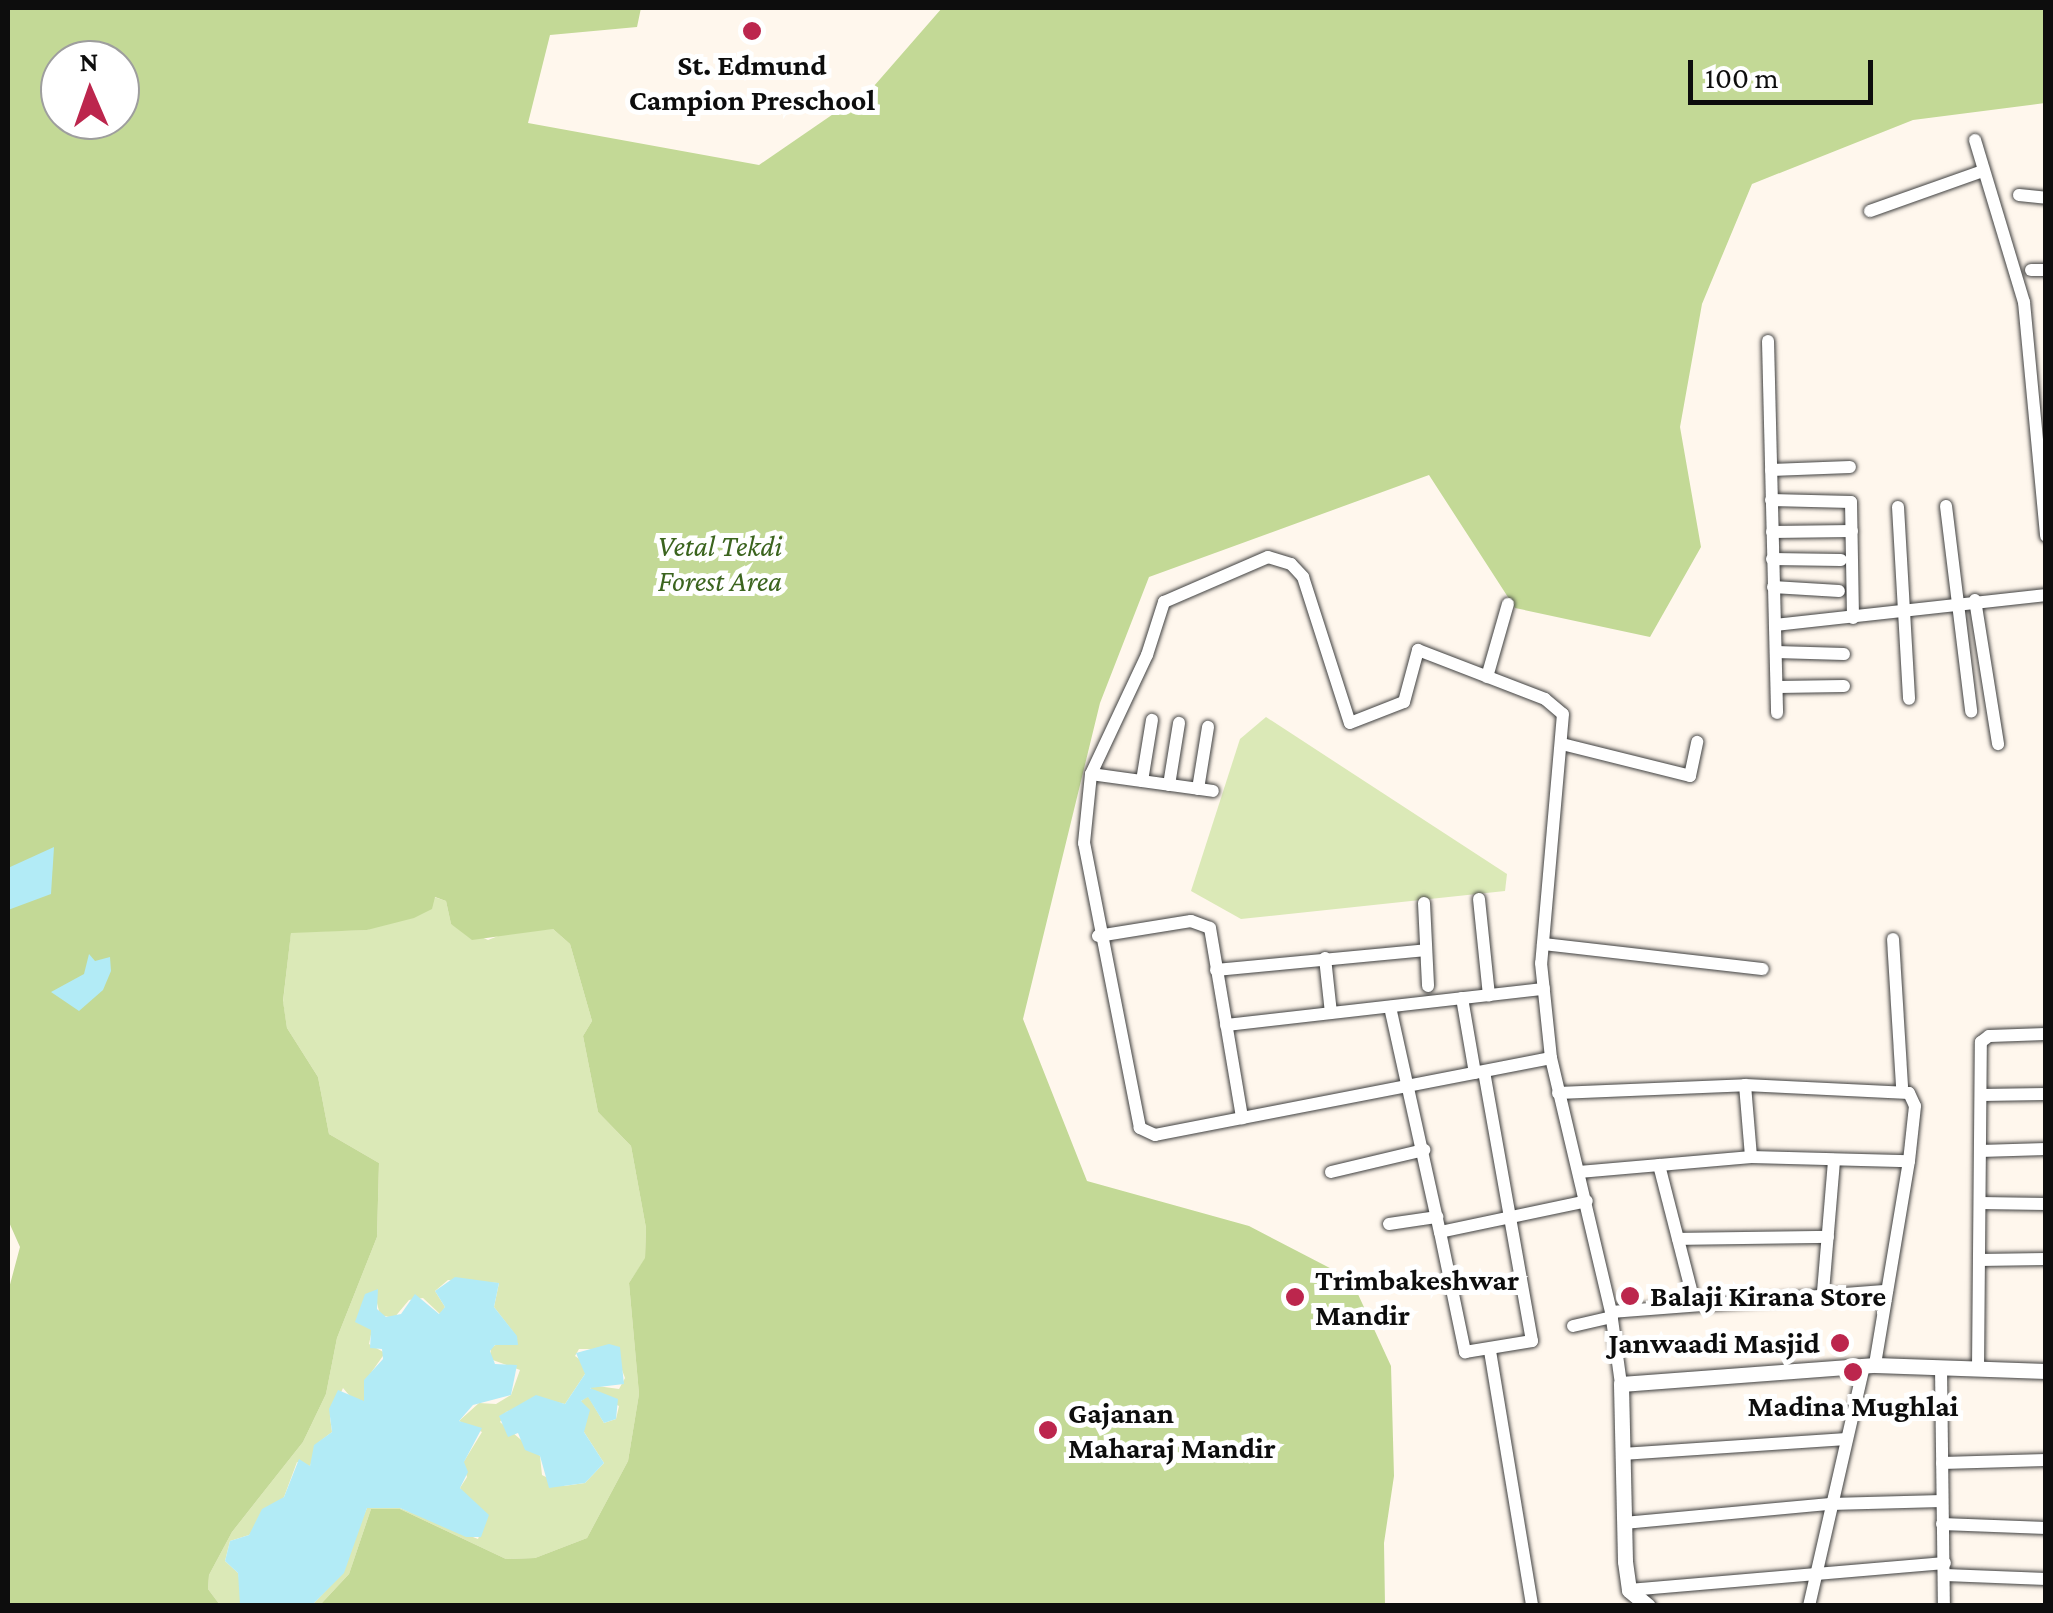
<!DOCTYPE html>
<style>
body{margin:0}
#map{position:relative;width:2053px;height:1613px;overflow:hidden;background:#fff7ed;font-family:"Crimson Pro",serif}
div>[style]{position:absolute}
.green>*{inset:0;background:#dbe9b7}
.forest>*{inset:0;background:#c3d996}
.water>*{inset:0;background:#b2ebf6}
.roads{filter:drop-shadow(0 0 2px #404040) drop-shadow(0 0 2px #404040)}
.minor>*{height:12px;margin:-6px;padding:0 6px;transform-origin:6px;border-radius:6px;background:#fff}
.tertiary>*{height:15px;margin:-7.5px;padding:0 7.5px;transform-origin:7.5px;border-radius:7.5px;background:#fff}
.dots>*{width:28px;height:28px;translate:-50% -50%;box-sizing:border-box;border:5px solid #fff;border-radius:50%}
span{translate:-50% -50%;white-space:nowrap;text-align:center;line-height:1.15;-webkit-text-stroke:10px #fff;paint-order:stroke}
.poi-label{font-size:30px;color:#0d0d0d;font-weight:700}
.left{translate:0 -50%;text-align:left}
.right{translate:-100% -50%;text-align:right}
.park-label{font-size:30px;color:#3b641e;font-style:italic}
.frame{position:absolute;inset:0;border:10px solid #0d0d0d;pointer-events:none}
.north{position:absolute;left:40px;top:40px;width:100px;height:100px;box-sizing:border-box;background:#fff;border:2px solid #9e9e9e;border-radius:50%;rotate:358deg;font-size:28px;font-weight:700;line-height:40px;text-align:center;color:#0d0d0d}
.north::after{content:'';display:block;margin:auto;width:35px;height:45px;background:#bc264d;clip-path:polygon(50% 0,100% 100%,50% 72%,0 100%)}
.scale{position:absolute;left:1688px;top:60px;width:185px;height:45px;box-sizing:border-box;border:5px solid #0d0d0d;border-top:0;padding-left:12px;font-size:30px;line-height:35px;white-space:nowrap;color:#0d0d0d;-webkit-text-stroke:8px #fff;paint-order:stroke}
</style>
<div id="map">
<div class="green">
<i style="clip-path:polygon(1266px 717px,1507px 874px,1505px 891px,1241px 919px,1191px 891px,1240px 739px)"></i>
<i style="clip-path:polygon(evenodd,434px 897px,446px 901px,451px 924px,488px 940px,513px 930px,553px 929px,570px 944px,592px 1021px,583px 1036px,598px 1112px,631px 1146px,646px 1228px,645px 1259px,629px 1283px,639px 1394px,628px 1461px,587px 1538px,535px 1558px,506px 1559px,400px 1509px,371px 1509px,349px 1574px,320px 1605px,312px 1605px,336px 1580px,367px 1508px,400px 1508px,478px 1539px,484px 1524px,460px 1488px,467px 1477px,463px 1463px,482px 1432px,459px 1421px,479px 1403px,496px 1404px,511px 1395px,520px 1370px,490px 1359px,491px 1348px,514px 1333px,494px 1307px,499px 1283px,448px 1280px,435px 1291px,445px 1307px,440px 1314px,423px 1298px,409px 1300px,394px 1318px,380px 1315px,377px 1303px,366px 1306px,357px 1318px,372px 1330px,369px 1344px,385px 1353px,368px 1377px,364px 1401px,354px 1401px,343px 1388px,330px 1417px,332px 1432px,319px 1442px,310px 1466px,297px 1462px,284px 1497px,249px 1535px,230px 1541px,225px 1561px,238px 1573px,243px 1598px,240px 1605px,220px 1605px,208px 1589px,209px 1575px,232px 1532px,303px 1442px,326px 1394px,337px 1338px,377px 1237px,379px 1163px,329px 1134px,318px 1077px,287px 1028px,283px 1002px,291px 932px,367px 930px,434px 897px,579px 1349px,601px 1349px,619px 1362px,625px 1378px,619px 1389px,590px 1385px,592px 1393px,619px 1406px,616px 1419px,604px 1423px,588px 1396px,581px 1401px,584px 1432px,604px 1463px,585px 1483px,564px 1486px,542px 1475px,540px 1456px,500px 1422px,506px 1412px,542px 1399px,565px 1404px,585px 1374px,585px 1363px,575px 1356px,579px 1349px)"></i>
</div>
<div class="forest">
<i style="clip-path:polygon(evenodd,8px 8px,641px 8px,637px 27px,550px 35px,528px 123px,759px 165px,874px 86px,942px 8px,2045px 8px,2045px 103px,1913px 120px,1752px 184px,1702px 304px,1680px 427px,1701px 547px,1650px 637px,1515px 608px,1429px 475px,1149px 577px,1100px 703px,1023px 1019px,1087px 1181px,1249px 1226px,1351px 1279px,1391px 1366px,1394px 1476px,1384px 1543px,1385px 1605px,320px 1605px,349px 1574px,371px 1509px,400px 1509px,506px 1559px,535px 1558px,587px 1538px,628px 1461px,639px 1394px,629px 1283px,645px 1258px,646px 1228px,631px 1146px,598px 1112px,583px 1036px,592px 1021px,570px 944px,553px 929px,472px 940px,451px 924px,446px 901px,435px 897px,432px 909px,414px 918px,367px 930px,291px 933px,283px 1001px,287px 1028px,318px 1077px,329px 1134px,379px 1163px,377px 1237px,337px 1338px,326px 1394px,303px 1442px,232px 1532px,209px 1575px,208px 1589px,220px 1605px,8px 1605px,8px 1292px,20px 1247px,8px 1220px,8px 8px,60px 60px,120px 60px,120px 120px,60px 120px,60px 60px)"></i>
</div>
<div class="water">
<i style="clip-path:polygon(54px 847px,51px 894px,8px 910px,8px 868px)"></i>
<i style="clip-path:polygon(89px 954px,95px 961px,110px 957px,111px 971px,103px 990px,79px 1011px,51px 992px,84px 974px)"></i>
<i style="clip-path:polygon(455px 1277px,499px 1283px,494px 1307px,517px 1336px,518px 1345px,495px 1345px,490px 1351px,495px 1364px,517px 1365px,511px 1395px,473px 1405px,459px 1421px,482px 1428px,464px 1462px,468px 1472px,460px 1488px,489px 1515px,481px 1537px,466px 1537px,400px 1508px,367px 1508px,344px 1573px,312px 1605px,240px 1605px,238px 1573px,225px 1561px,230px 1541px,249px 1535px,262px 1509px,284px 1497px,299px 1459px,310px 1466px,314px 1445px,332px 1432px,329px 1409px,338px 1390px,364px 1401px,364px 1380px,383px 1359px,382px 1349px,370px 1348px,371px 1330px,355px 1322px,365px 1294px,378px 1289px,377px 1309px,386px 1317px,401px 1314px,415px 1294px,439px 1314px,445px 1307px,435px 1291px)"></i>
<i style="clip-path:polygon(609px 1344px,620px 1347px,624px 1384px,590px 1388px,618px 1399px,616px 1419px,604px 1423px,588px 1397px,581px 1401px,590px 1410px,584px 1432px,604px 1463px,585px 1483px,549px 1488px,540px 1456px,525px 1450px,518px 1433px,508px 1437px,499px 1416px,536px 1395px,565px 1404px,585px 1374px,576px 1353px)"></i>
</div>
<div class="roads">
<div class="minor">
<i style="left:1975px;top:140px;width:169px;rotate:73.2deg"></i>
<i style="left:2024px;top:302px;width:235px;rotate:84.6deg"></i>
<i style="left:2019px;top:195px;width:27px;rotate:6deg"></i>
<i style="left:1870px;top:211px;width:120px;rotate:-19.5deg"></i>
<i style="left:2031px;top:270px;width:15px"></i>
<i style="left:1768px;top:341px;width:372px;rotate:88.6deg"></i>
<i style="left:1771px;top:470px;width:79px;rotate:-2.2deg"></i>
<i style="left:1771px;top:500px;width:80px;rotate:1.4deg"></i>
<i style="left:1851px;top:502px;width:116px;rotate:89deg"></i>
<i style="left:1946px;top:506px;width:207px;rotate:83deg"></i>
<i style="left:1898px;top:507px;width:192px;rotate:86.7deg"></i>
<i style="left:1772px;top:532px;width:80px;rotate:-0.7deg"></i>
<i style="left:1772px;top:559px;width:69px;rotate:0.8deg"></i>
<i style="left:1773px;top:587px;width:66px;rotate:3.5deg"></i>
<i style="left:1975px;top:600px;width:146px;rotate:80.9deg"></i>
<i style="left:1775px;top:625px;width:273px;rotate:-6.3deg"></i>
<i style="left:1776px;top:652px;width:68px;rotate:1.7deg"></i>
<i style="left:1487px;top:677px;width:76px;rotate:-74deg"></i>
<i style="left:1778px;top:687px;width:66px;rotate:-0.9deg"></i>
<i style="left:1562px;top:744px;width:132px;rotate:14deg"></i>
<i style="left:1690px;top:776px;width:35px;rotate:-78deg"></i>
<i style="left:1091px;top:774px;width:123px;rotate:7.9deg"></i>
<i style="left:1142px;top:781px;width:62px;rotate:-80.7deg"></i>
<i style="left:1169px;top:785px;width:63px;rotate:-80.8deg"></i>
<i style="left:1198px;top:789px;width:63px;rotate:-80.8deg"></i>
<i style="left:1479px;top:899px;width:97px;rotate:84.1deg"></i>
<i style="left:1424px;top:903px;width:83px;rotate:87.2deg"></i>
<i style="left:1098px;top:936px;width:94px;rotate:-9.2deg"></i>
<i style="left:1191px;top:921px;width:20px;rotate:20deg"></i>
<i style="left:1210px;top:928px;width:193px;rotate:80.4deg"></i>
<i style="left:1893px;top:939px;width:148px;rotate:86.5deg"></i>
<i style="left:1543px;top:944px;width:221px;rotate:6.5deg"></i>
<i style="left:1325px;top:958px;width:55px;rotate:83.8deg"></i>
<i style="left:1216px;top:970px;width:211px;rotate:-5.4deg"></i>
<i style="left:1462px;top:998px;width:76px;rotate:80.2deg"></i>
<i style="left:1390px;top:1007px;width:230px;rotate:77.5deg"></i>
<i style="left:1440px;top:1232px;width:150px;rotate:-11.9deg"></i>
<i style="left:1226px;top:1025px;width:320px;rotate:-6.5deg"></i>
<i style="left:1551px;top:1058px;width:403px;rotate:169deg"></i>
<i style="left:1155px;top:1135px;width:17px;rotate:-155deg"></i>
<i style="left:1140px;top:1128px;width:290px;rotate:-101.1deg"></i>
<i style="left:1084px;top:843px;width:69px;rotate:-84.2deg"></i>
<i style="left:1091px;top:774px;width:132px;rotate:-64.8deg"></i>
<i style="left:1147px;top:655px;width:56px;rotate:-72.2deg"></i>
<i style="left:1164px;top:602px;width:113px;rotate:-23.4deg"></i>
<i style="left:1268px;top:557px;width:24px;rotate:17deg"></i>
<i style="left:1291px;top:564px;width:18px;rotate:47deg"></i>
<i style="left:1303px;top:577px;width:153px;rotate:72.2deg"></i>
<i style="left:1350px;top:723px;width:58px;rotate:-21.3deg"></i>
<i style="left:1404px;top:702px;width:54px;rotate:-74.9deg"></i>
<i style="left:1418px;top:650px;width:136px;rotate:21.1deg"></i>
<i style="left:1545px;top:699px;width:23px;rotate:40deg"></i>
<i style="left:1563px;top:714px;width:250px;rotate:95deg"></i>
<i style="left:1541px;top:963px;width:96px;rotate:84deg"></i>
<i style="left:1551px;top:1058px;width:261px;rotate:76.7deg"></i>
<i style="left:1611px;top:1312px;width:73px;rotate:82.1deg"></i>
<i style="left:1745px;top:1085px;width:72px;rotate:85.2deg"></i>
<i style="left:1558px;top:1093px;width:187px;rotate:-2.4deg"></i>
<i style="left:1745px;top:1085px;width:164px;rotate:2.8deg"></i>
<i style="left:1909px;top:1093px;width:14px;rotate:65deg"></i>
<i style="left:1915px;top:1106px;width:55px;rotate:96.2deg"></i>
<i style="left:1909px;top:1161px;width:207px;rotate:99.5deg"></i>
<i style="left:1981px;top:1095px;width:65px;rotate:-0.9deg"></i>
<i style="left:1980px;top:1151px;width:66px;rotate:-1.7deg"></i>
<i style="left:1659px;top:1165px;width:140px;rotate:75.6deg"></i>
<i style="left:1331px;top:1172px;width:96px;rotate:-13.3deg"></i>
<i style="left:1579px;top:1172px;width:173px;rotate:-5deg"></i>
<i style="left:1751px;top:1157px;width:158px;rotate:1.5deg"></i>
<i style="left:1980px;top:1203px;width:66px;rotate:0.9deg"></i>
<i style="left:1389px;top:1224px;width:49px;rotate:-8.3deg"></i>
<i style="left:1440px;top:1232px;width:123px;rotate:78.2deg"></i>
<i style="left:1465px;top:1352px;width:68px;rotate:-9.3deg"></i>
<i style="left:1532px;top:1341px;width:273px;rotate:-100.1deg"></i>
<i style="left:1678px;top:1239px;width:150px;rotate:-0.8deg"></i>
<i style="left:1979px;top:1260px;width:67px;rotate:-0.9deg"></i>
<i style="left:1823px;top:1292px;width:131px;rotate:-85.2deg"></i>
<i style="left:1611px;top:1312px;width:277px;rotate:-4.4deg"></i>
<i style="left:1573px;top:1326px;width:40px;rotate:-13deg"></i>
<i style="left:1490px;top:1351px;width:258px;rotate:80.6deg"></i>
<i style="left:1941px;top:1368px;width:238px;rotate:89.3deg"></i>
<i style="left:1978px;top:1369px;width:327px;rotate:-89.5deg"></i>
<i style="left:1981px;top:1042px;width:10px;rotate:-37deg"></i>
<i style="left:1989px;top:1036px;width:57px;rotate:-2deg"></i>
<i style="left:1622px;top:1454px;width:225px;rotate:-3.8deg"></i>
<i style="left:1942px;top:1463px;width:104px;rotate:-1.7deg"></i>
<i style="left:1624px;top:1523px;width:207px;rotate:-5.3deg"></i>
<i style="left:1830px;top:1504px;width:112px;rotate:-1.5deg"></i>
<i style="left:1942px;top:1524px;width:104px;rotate:2.2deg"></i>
<i style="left:1945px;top:1575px;width:101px;rotate:2.3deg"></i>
<i style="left:1629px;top:1590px;width:317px;rotate:-4.9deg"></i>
<i style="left:1809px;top:1606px;width:246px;rotate:-77.1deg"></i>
</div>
<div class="tertiary">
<i style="left:1648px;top:1606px;width:25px;rotate:-140deg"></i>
<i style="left:1629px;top:1590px;width:29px;rotate:-98deg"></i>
<i style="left:1625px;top:1561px;width:177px;rotate:-91.3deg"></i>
<i style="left:1621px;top:1384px;width:255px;rotate:-4.3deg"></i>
<i style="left:1875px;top:1365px;width:171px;rotate:2deg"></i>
</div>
</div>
<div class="dots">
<i style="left:752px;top:31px;background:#bc264d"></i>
<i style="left:1630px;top:1296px;background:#bc264d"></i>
<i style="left:1295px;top:1297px;background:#bc264d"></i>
<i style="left:1840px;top:1343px;background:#bc264d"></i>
<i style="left:1853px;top:1372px;background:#bc264d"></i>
<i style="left:1048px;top:1430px;background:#bc264d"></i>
</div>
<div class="poi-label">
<span style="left:752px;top:82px">St. Edmund<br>Campion Preschool</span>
<span class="left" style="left:1315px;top:1297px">Trimbakeshwar<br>Mandir</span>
<span class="left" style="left:1650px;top:1296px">Balaji Kirana Store</span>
<span class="right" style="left:1820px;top:1343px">Janwaadi Masjid</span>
<span style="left:1853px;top:1406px">Madina Mughlai</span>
<span class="left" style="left:1068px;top:1430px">Gajanan<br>Maharaj Mandir</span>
</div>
<div class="park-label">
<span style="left:720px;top:563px">Vetal Tekdi<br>Forest Area</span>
</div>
<div class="frame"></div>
<div class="north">N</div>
<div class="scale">100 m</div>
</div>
